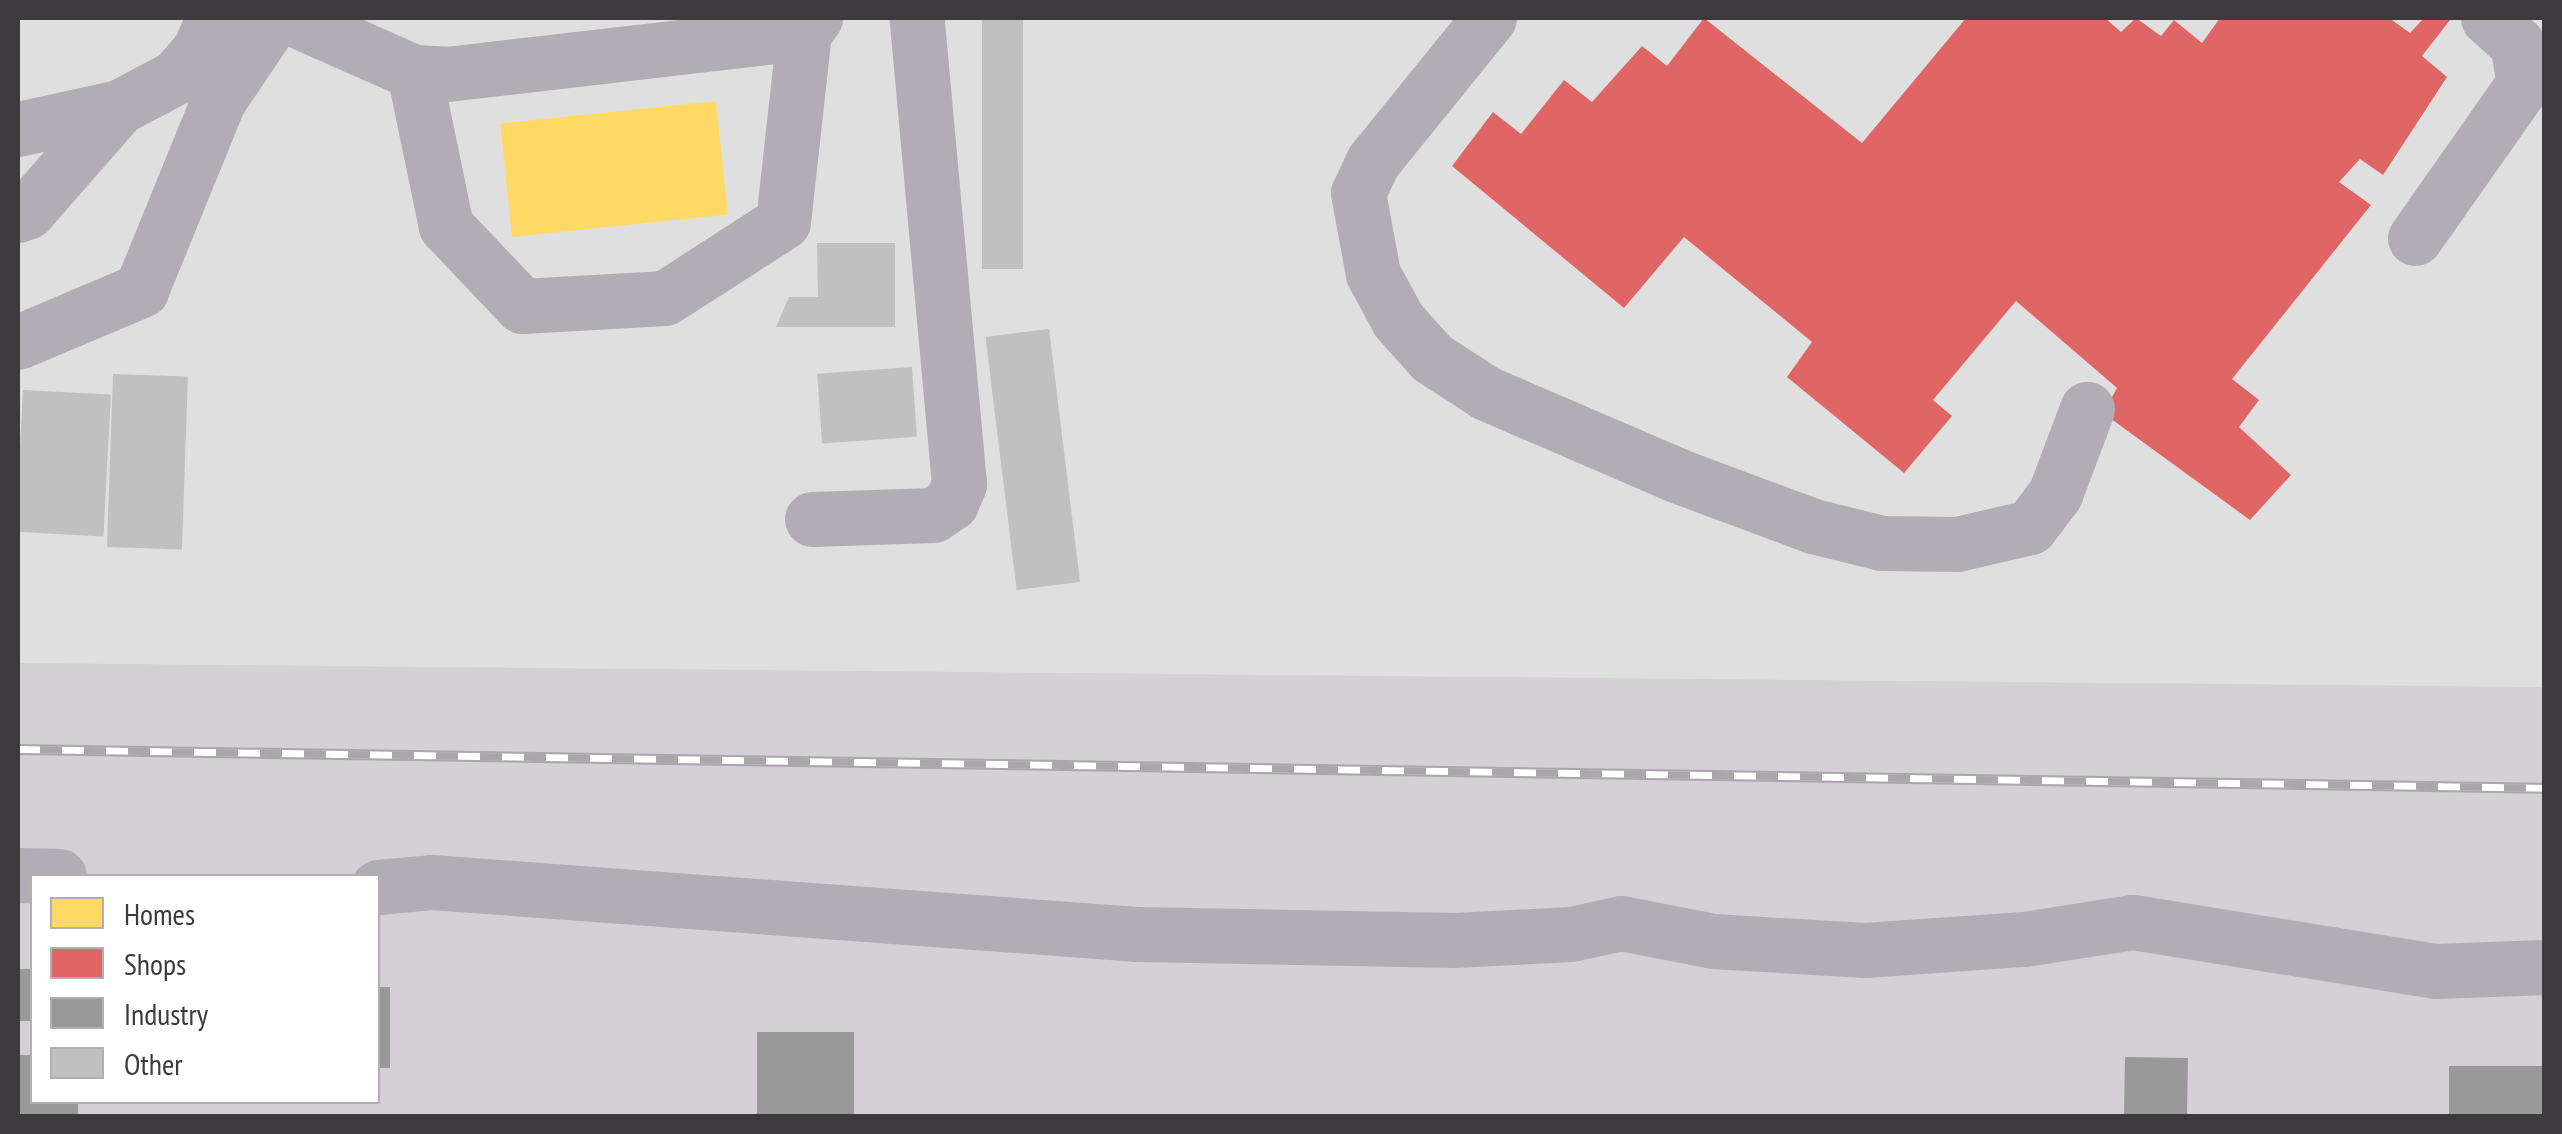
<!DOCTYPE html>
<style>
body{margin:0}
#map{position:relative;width:2562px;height:1134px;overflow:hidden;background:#e0dfe0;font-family:"PT Sans Narrow",sans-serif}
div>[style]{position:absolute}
.built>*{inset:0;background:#d4d0d5}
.homes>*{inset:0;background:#ffd966;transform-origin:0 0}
.shops>*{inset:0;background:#e06666}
.industry>*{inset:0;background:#999;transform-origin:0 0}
.building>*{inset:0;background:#c1c0c1;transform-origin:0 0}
.minor>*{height:55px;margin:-27.5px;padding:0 27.5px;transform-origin:27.5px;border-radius:27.5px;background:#b2adb5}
.rail>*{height:11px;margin-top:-5.5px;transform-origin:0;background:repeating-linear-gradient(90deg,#fff 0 22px,#aaa7ab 0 44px);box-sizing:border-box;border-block:2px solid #aaa7ab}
span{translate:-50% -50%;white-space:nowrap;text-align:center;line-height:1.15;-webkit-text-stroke:10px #fff;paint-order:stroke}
.frame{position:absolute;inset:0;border:20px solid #3c3a3c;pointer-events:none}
.legend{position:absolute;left:30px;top:874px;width:350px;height:230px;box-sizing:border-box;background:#fff;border:2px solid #b1b0b1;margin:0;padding:12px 18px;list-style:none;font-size:30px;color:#3c3a3c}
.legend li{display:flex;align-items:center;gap:20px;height:50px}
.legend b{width:50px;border:2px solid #b1b0b1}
</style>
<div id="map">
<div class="built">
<i style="clip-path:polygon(evenodd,18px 663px,2544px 687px,2544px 1116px,18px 1116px,18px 663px,32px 876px,378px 876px,378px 1102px,32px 1102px,32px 876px)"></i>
</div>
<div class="homes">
<i style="left:716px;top:101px;width:114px;height:217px;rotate:84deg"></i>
</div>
<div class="shops">
<i style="clip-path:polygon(1704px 18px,1862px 143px,1966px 18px,2105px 18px,2121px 32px,2136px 18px,2161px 36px,2174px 20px,2202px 43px,2220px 18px,2389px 18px,2410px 33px,2424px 18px,2450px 20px,2422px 56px,2447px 77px,2383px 175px,2360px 159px,2339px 182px,2371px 205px,2232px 379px,2259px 400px,2239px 427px,2291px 475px,2250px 520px,2103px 413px,2117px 388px,2016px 301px,1933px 400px,1952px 416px,1904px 473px,1787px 377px,1812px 342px,1684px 237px,1624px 308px,1452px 166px,1493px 112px,1521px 134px,1564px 80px,1592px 102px,1642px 46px,1667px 66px)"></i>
</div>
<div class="industry">
<i style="left:18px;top:969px;width:14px;height:52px"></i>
<i style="left:378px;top:987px;width:12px;height:81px"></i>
<i style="left:757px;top:1032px;width:97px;height:84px"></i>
<i style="clip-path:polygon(18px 1055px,32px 1055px,32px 1102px,78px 1102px,78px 1116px,18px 1116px)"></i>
<i style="left:2125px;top:1057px;width:63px;height:59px;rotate:1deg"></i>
<i style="left:2449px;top:1066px;width:95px;height:50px"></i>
</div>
<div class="building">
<i style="left:982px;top:18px;width:41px;height:251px"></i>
<i style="clip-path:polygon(817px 243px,895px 243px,895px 327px,776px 327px,789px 297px,818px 297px)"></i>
<i style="left:1049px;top:329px;width:255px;height:64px;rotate:83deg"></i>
<i style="left:912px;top:367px;width:70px;height:95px;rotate:86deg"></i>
<i style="left:113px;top:374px;width:75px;height:173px;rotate:2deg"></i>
<i style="left:23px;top:390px;width:88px;height:142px;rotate:3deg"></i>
</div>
<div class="minor">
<i style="left:292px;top:18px;width:133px;rotate:23.9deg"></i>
<i style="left:414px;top:72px;width:33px;rotate:3deg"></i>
<i style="left:447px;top:74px;width:359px;rotate:-6.6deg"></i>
<i style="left:804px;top:33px;width:19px;rotate:-54deg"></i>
<i style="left:1489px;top:18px;width:184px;rotate:129deg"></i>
<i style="left:1373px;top:161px;width:35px;rotate:115deg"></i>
<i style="left:1358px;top:193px;width:82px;rotate:79.5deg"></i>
<i style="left:1373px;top:274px;width:52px;rotate:61.5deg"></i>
<i style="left:1398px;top:320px;width:51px;rotate:48.2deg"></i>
<i style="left:1432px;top:358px;width:64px;rotate:32.9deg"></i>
<i style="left:1486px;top:393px;width:207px;rotate:23.3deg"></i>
<i style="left:1676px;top:475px;width:146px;rotate:20.4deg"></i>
<i style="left:1813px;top:526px;width:71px;rotate:13.8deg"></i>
<i style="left:1882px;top:543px;width:75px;rotate:0.8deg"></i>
<i style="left:1957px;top:544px;width:75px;rotate:-13.1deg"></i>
<i style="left:2030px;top:527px;width:41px;rotate:-52.9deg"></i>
<i style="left:2055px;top:494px;width:91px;rotate:-69.4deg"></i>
<i style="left:414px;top:72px;width:157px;rotate:78.3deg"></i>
<i style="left:446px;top:226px;width:110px;rotate:46.5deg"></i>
<i style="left:522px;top:306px;width:143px;rotate:-3.2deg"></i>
<i style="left:665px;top:298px;width:140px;rotate:-32.8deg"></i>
<i style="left:783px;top:222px;width:190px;rotate:-83.7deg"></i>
<i style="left:18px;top:129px;width:103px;rotate:-12.3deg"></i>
<i style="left:119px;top:107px;width:64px;rotate:-27.8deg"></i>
<i style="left:176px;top:77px;width:37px;rotate:-49deg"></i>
<i style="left:200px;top:49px;width:34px;rotate:-67deg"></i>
<i style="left:18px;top:215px;width:11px;rotate:-22deg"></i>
<i style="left:28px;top:211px;width:138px;rotate:-48.8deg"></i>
<i style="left:2415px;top:238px;width:189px;rotate:-54.9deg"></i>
<i style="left:2524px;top:83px;width:40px;rotate:-100deg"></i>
<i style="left:2517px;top:44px;width:39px;rotate:-138deg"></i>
<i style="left:18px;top:342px;width:134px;rotate:-22.9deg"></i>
<i style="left:141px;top:290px;width:204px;rotate:-67.8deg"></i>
<i style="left:218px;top:101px;width:100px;rotate:-56deg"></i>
<i style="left:812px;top:519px;width:121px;rotate:-1.9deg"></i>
<i style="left:933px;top:515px;width:22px;rotate:-34deg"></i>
<i style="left:951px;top:503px;width:21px;rotate:-67deg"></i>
<i style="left:959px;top:484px;width:468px;rotate:-95.2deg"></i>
<i style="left:18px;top:875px;width:41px;rotate:1.4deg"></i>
<i style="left:378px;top:887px;width:53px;rotate:-5.4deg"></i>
<i style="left:431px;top:882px;width:708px;rotate:4.21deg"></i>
<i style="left:1137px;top:934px;width:317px;rotate:1.1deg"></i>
<i style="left:1454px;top:940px;width:117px;rotate:-2.9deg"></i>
<i style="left:1571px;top:934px;width:51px;rotate:-12.4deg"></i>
<i style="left:1621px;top:923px;width:94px;rotate:11.1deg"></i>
<i style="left:1713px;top:941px;width:152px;rotate:3.4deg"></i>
<i style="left:1865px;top:950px;width:159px;rotate:-4deg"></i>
<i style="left:2024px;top:939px;width:110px;rotate:-8.9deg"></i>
<i style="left:2133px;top:922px;width:307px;rotate:9.2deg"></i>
<i style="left:2436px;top:971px;width:108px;rotate:-2.1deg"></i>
</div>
<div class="rail">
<i style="left:18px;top:749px;width:2526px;rotate:0.88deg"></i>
</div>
<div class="frame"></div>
<ul class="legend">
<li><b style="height:28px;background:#ffd966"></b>Homes</li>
<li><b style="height:28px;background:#e06666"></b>Shops</li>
<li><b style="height:28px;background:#999"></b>Industry</li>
<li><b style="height:28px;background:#c1c0c1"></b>Other</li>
</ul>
</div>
